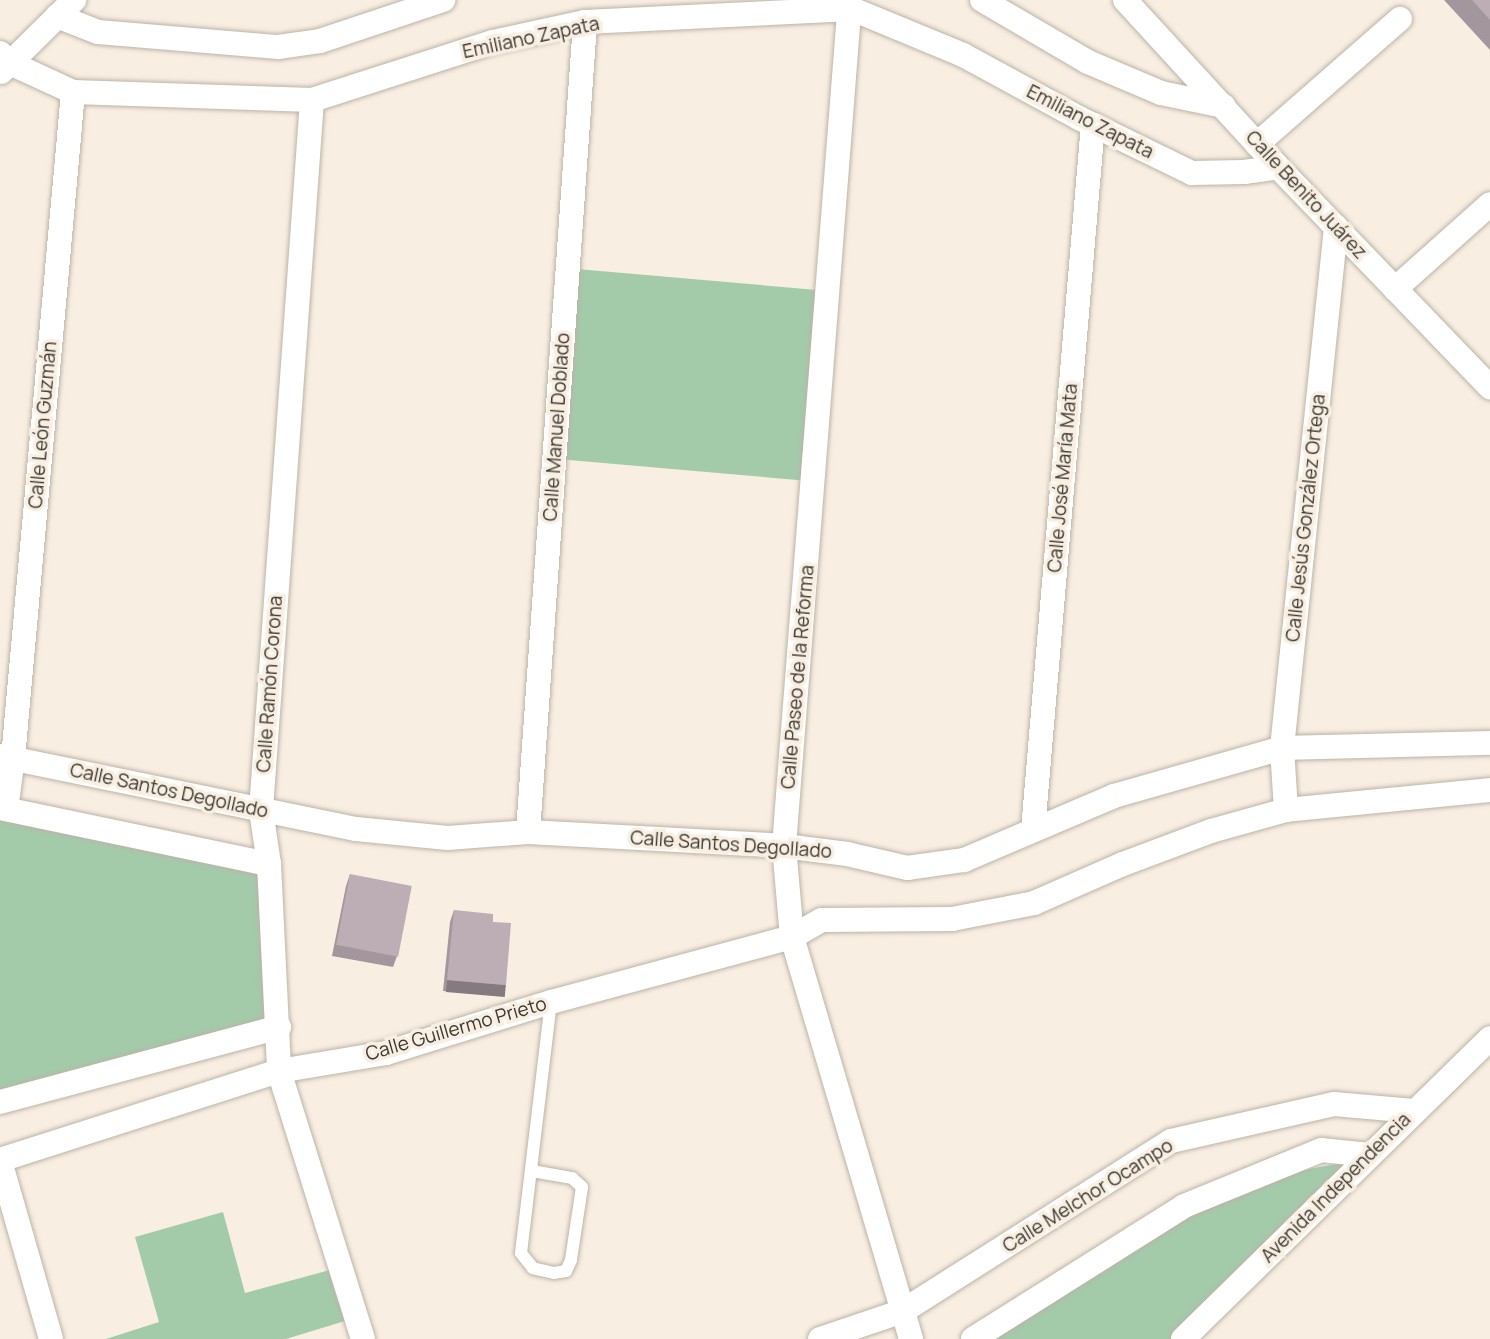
<!DOCTYPE html>
<meta charset="utf-8">
<style>
body{margin:0}
#map{position:relative;width:1490px;height:1339px;overflow:hidden;background:#f8efe2;font-family:Manrope,sans-serif}
div>[style]{position:absolute}
.green>*{inset:0;background:#a3cbaa;transform-origin:0 0}
.roads{filter:drop-shadow(0 0 2px #bcb3a6) drop-shadow(0 0 2px #bcb3a6)}
.lane>*{height:12px;margin:-6px;padding:0 6px;transform-origin:6px;border-radius:6px;background:#fff}
.street>*{height:24px;margin:-12px;padding:0 12px;transform-origin:12px;border-radius:12px;background:#fff}
.wall>*{inset:0;background:#a3969c}
.shaded-wall>*{inset:0;background:#847a7f;transform-origin:0 0}
.building>*{inset:0;background:#bdaeb5;transform-origin:0 0}
span{translate:-50% -50%;white-space:nowrap;text-align:center;line-height:1.15;-webkit-text-stroke:7px #f8efe2;paint-order:stroke}
.street-label{font-size:19px;color:#3b3732}
</style>
<div id="map">
<div class="green">
<i style="left:577px;top:269px;width:241px;height:191px;rotate:5deg"></i>
<i style="clip-path:polygon(0 807px,269px 864px,279px 1027px,0 1102px)"></i>
<i style="clip-path:polygon(1354px 1161px,1176px 1339px,974px 1339px,1147px 1234px,1268px 1176px)"></i>
<i style="clip-path:polygon(223px 1212px,245px 1293px,330px 1270px,345px 1321px,286px 1339px,106px 1339px,159px 1322px,135px 1237px)"></i>
</div>
<div class="roads">
<div class="lane">
<i style="left:532px;top:1171px;width:41px;rotate:9.9deg"></i>
<i style="left:572px;top:1178px;width:13px;rotate:42deg"></i>
<i style="left:582px;top:1187px;width:74px;rotate:98.6deg"></i>
<i style="left:571px;top:1260px;width:12px;rotate:114deg"></i>
<i style="left:566px;top:1271px;width:12px;rotate:171deg"></i>
<i style="left:554px;top:1273px;width:22px;rotate:-167deg"></i>
<i style="left:533px;top:1268px;width:19px;rotate:-129deg"></i>
<i style="left:521px;top:1253px;width:253px;rotate:-83.2deg"></i>
</div>
<div class="street">
<i style="left:850px;top:0;width:849px;rotate:94.46deg"></i>
<i style="left:784px;top:846px;width:91px;rotate:85deg"></i>
<i style="left:792px;top:937px;width:419px;rotate:73.5deg"></i>
<i style="left:982px;top:0;width:123px;rotate:30.3deg"></i>
<i style="left:1088px;top:62px;width:79px;rotate:23deg"></i>
<i style="left:1161px;top:93px;width:64px;rotate:11.7deg"></i>
<i style="left:1125px;top:0;width:226px;rotate:47.5deg"></i>
<i style="left:1278px;top:167px;width:306px;rotate:46.1deg"></i>
<i style="left:57px;top:16px;width:44px;rotate:21.3deg"></i>
<i style="left:98px;top:32px;width:181px;rotate:4.8deg"></i>
<i style="left:278px;top:47px;width:42px;rotate:-8.1deg"></i>
<i style="left:320px;top:41px;width:130px;rotate:-18.4deg"></i>
<i style="left:0;top:53px;width:14px;rotate:45deg"></i>
<i style="left:10px;top:63px;width:69px;rotate:24.7deg"></i>
<i style="left:73px;top:92px;width:239px;rotate:1.9deg"></i>
<i style="left:312px;top:100px;width:190px;rotate:-17.8deg"></i>
<i style="left:493px;top:42px;width:94px;rotate:-12.3deg"></i>
<i style="left:585px;top:22px;width:267px;rotate:-2.8deg"></i>
<i style="left:852px;top:9px;width:120px;rotate:22.5deg"></i>
<i style="left:963px;top:55px;width:132px;rotate:28.5deg"></i>
<i style="left:1079px;top:118px;width:126px;rotate:26deg"></i>
<i style="left:1192px;top:173px;width:52px;rotate:-1.1deg"></i>
<i style="left:1244px;top:172px;width:34px;rotate:-8deg"></i>
<i style="left:1px;top:72px;width:103px;rotate:-44.6deg"></i>
<i style="left:312px;top:100px;width:712px;rotate:94.11deg"></i>
<i style="left:261px;top:810px;width:55px;rotate:81.6deg"></i>
<i style="left:269px;top:864px;width:207px;rotate:87.2deg"></i>
<i style="left:279px;top:1071px;width:281px;rotate:72.6deg"></i>
<i style="left:1257px;top:144px;width:190px;rotate:-41.2deg"></i>
<i style="left:1395px;top:289px;width:127px;rotate:-41.8deg"></i>
<i style="left:0;top:756px;width:363px;rotate:11.6deg"></i>
<i style="left:356px;top:829px;width:92px;rotate:5.6deg"></i>
<i style="left:448px;top:838px;width:80px;rotate:-4.3deg"></i>
<i style="left:528px;top:832px;width:256px;rotate:3.1deg"></i>
<i style="left:784px;top:846px;width:64px;rotate:7.2deg"></i>
<i style="left:847px;top:854px;width:62px;rotate:13.1deg"></i>
<i style="left:907px;top:868px;width:58px;rotate:-8deg"></i>
<i style="left:964px;top:860px;width:163px;rotate:-23.1deg"></i>
<i style="left:1114px;top:796px;width:175px;rotate:-15.9deg"></i>
<i style="left:1282px;top:748px;width:208px;rotate:-1.4deg"></i>
<i style="left:0;top:808px;width:275px;rotate:11.8deg"></i>
<i style="left:6px;top:809px;width:51px;rotate:-82.2deg"></i>
<i style="left:13px;top:758px;width:669px;rotate:-84.85deg"></i>
<i style="left:1286px;top:810px;width:62px;rotate:-93.7deg"></i>
<i style="left:1282px;top:748px;width:524px;rotate:-84.08deg"></i>
<i style="left:1033px;top:830px;width:708px;rotate:-85.14deg"></i>
<i style="left:528px;top:832px;width:812px;rotate:-85.97deg"></i>
<i style="left:0;top:1102px;width:289px;rotate:-15deg"></i>
<i style="left:0;top:1160px;width:293px;rotate:-17.7deg"></i>
<i style="left:279px;top:1071px;width:109px;rotate:-9.5deg"></i>
<i style="left:386px;top:1053px;width:173px;rotate:-17.2deg"></i>
<i style="left:551px;top:1002px;width:250px;rotate:-15.1deg"></i>
<i style="left:792px;top:937px;width:34px;rotate:-30deg"></i>
<i style="left:822px;top:920px;width:130px;rotate:-0.4deg"></i>
<i style="left:952px;top:919px;width:84px;rotate:-11deg"></i>
<i style="left:1034px;top:903px;width:97px;rotate:-23.7deg"></i>
<i style="left:1123px;top:864px;width:94px;rotate:-20.6deg"></i>
<i style="left:1211px;top:831px;width:78px;rotate:-15.6deg"></i>
<i style="left:1286px;top:810px;width:205px;rotate:-5.6deg"></i>
<i style="left:0;top:1161px;width:185px;rotate:74deg"></i>
<i style="left:820px;top:1339px;width:88px;rotate:-18.6deg"></i>
<i style="left:903px;top:1311px;width:317px;rotate:-32.4deg"></i>
<i style="left:1171px;top:1141px;width:167px;rotate:-12.8deg"></i>
<i style="left:1334px;top:1104px;width:80px;rotate:5deg"></i>
<i style="left:973px;top:1339px;width:249px;rotate:-32.2deg"></i>
<i style="left:1184px;top:1206px;width:148px;rotate:-22.2deg"></i>
<i style="left:1321px;top:1150px;width:49px;rotate:5.8deg"></i>
<i style="left:1183px;top:1339px;width:430px;rotate:-44.4deg"></i>
</div>
</div>
<div class="wall">
<i style="clip-path:polygon(1444px 0,1490px 0,1490px 50px)"></i>
<i style="clip-path:polygon(350px 874px,397px 956px,393px 967px,332px 956px,346px 886px)"></i>
<i style="clip-path:polygon(454px 910px,493px 922px,506px 985px,502px 996px,443px 991px,450px 922px)"></i>
</div>
<div class="shaded-wall">
<i style="left:447px;top:980px;width:59px;height:12px;rotate:5deg"></i>
</div>
<div class="building">
<i style="clip-path:polygon(1472px 0,1490px 0,1490px 20px)"></i>
<i style="left:350px;top:874px;width:63px;height:72px;rotate:11deg"></i>
<i style="clip-path:polygon(454px 910px,493px 914px,493px 922px,511px 923px,506px 985px,447px 980px)"></i>
</div>
<div class="street-label">
<span style="left:531px;top:38px;rotate:-12deg">Emiliano Zapata</span>
<span style="left:1090px;top:122px;rotate:27deg">Emiliano Zapata</span>
<span style="left:1306px;top:195px;rotate:47deg">Calle Benito Juárez</span>
<span style="left:43px;top:425px;rotate:-85deg">Calle León Guzmán</span>
<span style="left:557px;top:427px;rotate:-86deg">Calle Manuel Doblado</span>
<span style="left:1063px;top:478px;rotate:-85deg">Calle José María Mata</span>
<span style="left:1306px;top:518px;rotate:-84deg">Calle Jesús González Ortega</span>
<span style="left:798px;top:677px;rotate:-85deg">Calle Paseo de la Reforma</span>
<span style="left:270px;top:684px;rotate:-86deg">Calle Ramón Corona</span>
<span style="left:169px;top:791px;rotate:12deg">Calle Santos Degollado</span>
<span style="left:731px;top:845px;rotate:4deg">Calle Santos Degollado</span>
<span style="left:456px;top:1029px;rotate:-16deg">Calle Guillermo Prieto</span>
<span style="left:1336px;top:1188px;rotate:-45deg">Avenida Independencia</span>
<span style="left:1088px;top:1196px;rotate:-32deg">Calle Melchor Ocampo</span>
</div>
</div>
